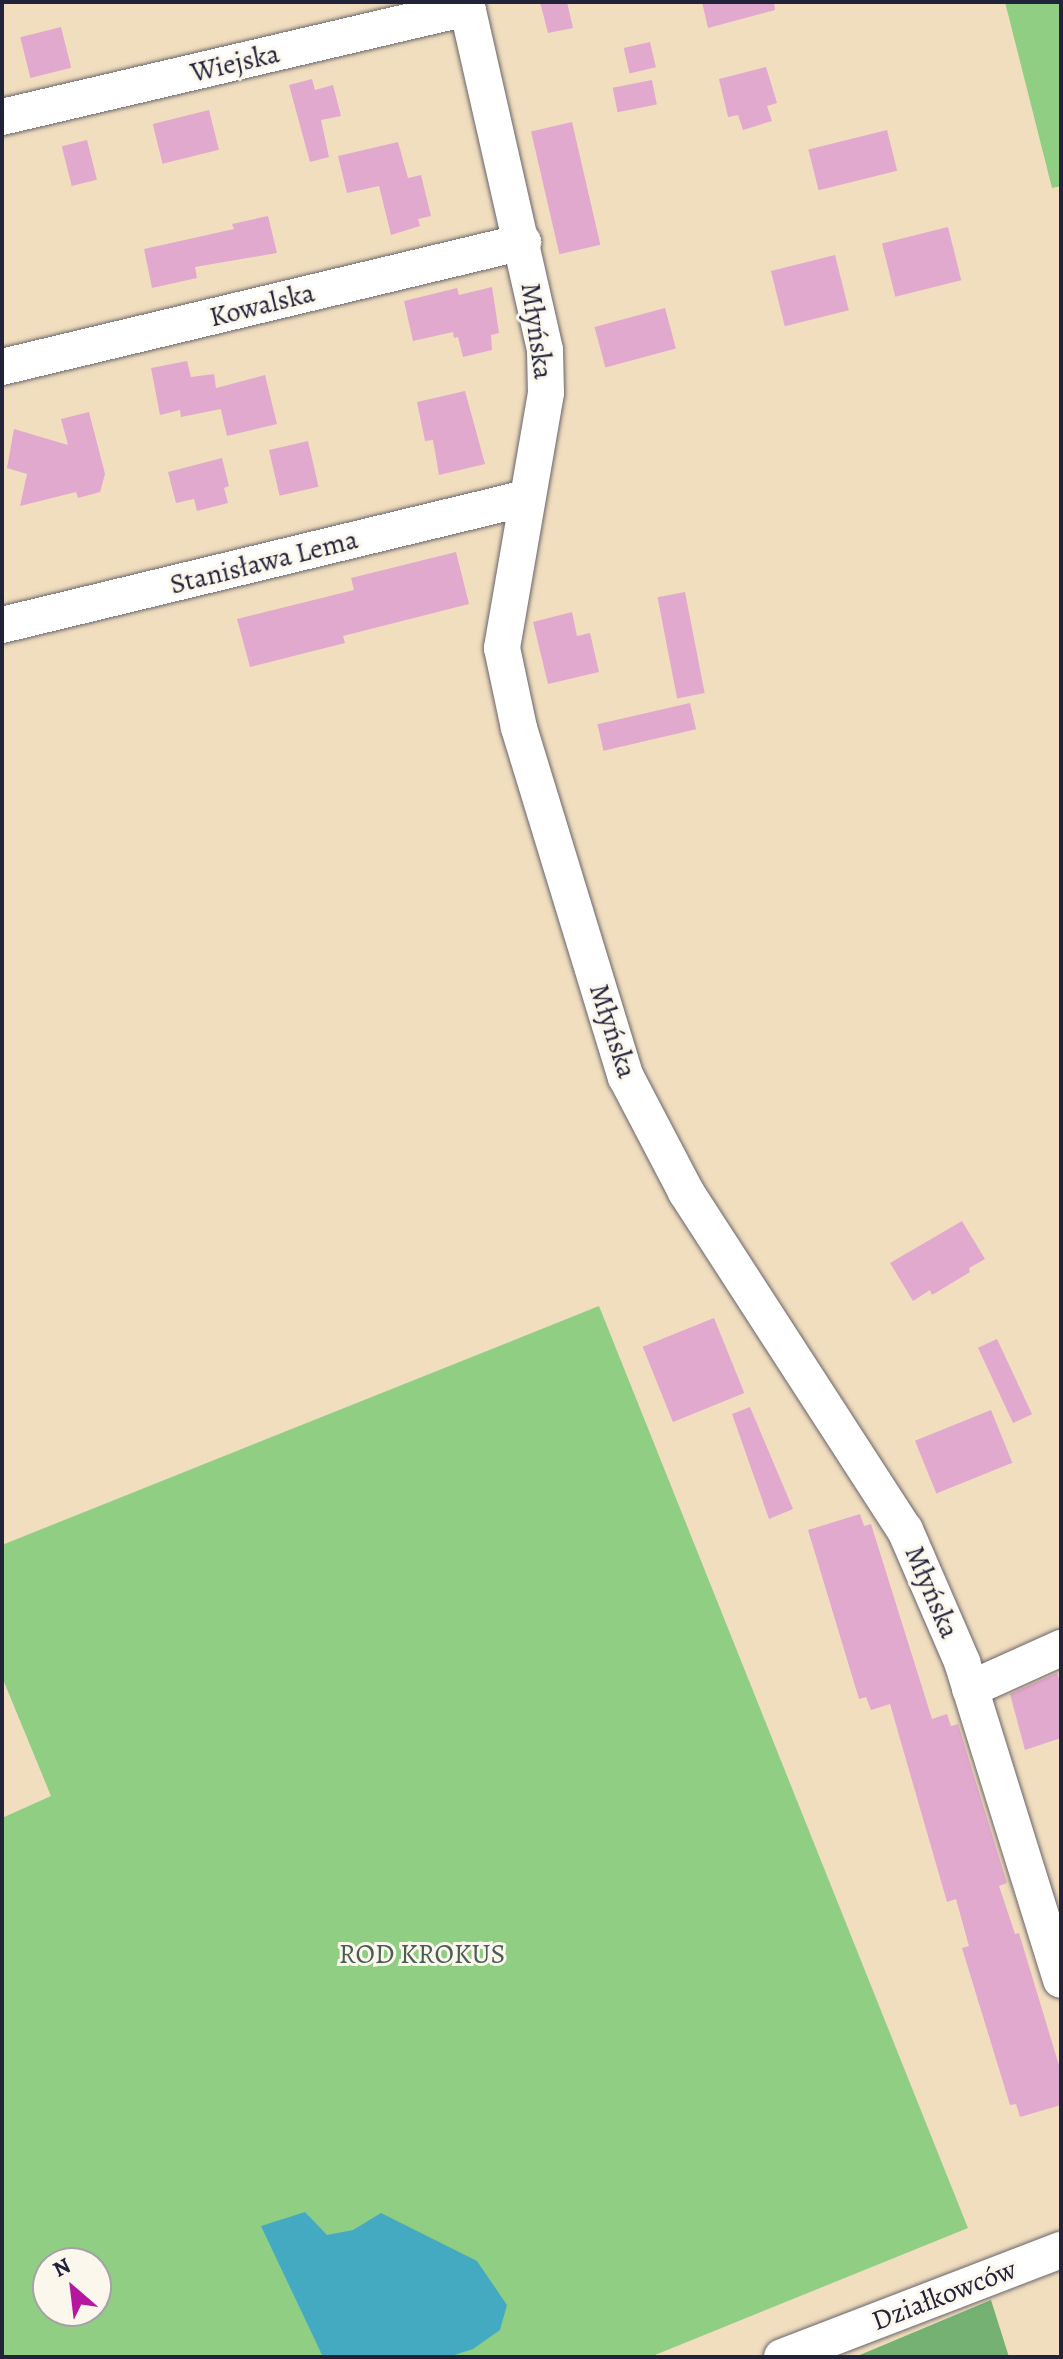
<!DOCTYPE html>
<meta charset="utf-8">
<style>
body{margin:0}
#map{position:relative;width:1063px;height:2359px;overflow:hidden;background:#f1debf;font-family:Alegreya,serif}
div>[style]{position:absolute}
.green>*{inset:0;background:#90ce84}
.forest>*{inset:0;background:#74b172}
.water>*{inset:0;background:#43aac2}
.building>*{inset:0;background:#e2a9ce;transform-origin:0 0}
.roads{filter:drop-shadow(0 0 2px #6a6469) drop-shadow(0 0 2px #6a6469)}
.minor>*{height:36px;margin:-18px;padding:0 18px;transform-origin:18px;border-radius:18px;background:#fff}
span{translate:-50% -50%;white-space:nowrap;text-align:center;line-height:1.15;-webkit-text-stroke:6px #fbf7ec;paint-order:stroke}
.street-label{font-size:28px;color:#22223b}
.park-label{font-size:28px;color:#485e55}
.frame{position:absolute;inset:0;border:4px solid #22223b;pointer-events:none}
.north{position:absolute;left:32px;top:2247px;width:80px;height:80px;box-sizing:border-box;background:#fbf7ec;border:2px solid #a4a2a5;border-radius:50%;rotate:332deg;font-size:22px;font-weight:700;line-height:32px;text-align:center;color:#22223b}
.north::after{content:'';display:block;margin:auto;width:28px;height:36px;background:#b5179e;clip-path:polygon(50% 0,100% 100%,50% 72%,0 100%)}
</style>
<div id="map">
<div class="green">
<i style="clip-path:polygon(1005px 2px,1061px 2px,1061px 186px,1052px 188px)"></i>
<i style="clip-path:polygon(evenodd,599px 1306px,968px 2228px,650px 2357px,2px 2357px,2px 1818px,51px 1796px,2px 1677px,2px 1545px,599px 1306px,48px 2263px,96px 2263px,96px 2311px,48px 2311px,48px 2263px)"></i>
</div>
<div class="forest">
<i style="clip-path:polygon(991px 2300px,1009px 2357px,855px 2357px)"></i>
</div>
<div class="water">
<i style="clip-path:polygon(305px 2212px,327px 2235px,353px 2230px,381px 2213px,477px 2261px,507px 2305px,500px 2330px,473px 2349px,448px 2357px,323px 2357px,261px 2226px)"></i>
</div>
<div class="building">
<i style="clip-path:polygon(540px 2px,567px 2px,573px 28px,548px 33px)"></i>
<i style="clip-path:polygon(702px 2px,774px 2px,775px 10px,708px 28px)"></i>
<i style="left:61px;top:27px;width:42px;height:42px;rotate:76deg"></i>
<i style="left:650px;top:42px;width:26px;height:27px;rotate:77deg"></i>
<i style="clip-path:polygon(766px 67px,777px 103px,767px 106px,772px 121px,743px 130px,738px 115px,728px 117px,719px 79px)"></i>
<i style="clip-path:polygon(312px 79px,315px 90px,333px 85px,341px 116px,321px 120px,329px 157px,310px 162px,289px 85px)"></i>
<i style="left:652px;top:80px;width:25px;height:40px;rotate:79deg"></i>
<i style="left:209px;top:110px;width:41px;height:58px;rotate:76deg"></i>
<i style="left:572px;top:122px;width:126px;height:42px;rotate:77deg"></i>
<i style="left:887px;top:130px;width:42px;height:81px;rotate:76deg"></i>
<i style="left:87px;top:140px;width:41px;height:26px;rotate:76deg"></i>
<i style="clip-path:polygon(398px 142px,408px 178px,421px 175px,431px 216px,418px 219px,420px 226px,391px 235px,379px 186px,347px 193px,338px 156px)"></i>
<i style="clip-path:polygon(268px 216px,277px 253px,195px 267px,197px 278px,152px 288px,144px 249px,234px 229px,232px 224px)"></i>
<i style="left:948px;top:227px;width:55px;height:68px;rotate:76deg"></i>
<i style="left:835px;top:255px;width:57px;height:66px;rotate:76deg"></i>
<i style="clip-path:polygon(492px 287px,499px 333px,491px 335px,492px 350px,463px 357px,458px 337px,454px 338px,453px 332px,413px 341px,404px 301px,457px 288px,459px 295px)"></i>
<i style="left:665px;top:308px;width:42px;height:73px;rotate:75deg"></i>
<i style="clip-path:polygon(187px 361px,191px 377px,214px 374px,216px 388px,265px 375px,277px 424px,227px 436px,220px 406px,221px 409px,181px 417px,180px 410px,160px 415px,151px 368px)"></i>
<i style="clip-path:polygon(465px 391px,485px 464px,439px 475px,433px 440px,425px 441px,417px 402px)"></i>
<i style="clip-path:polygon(89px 412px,105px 474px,100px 492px,78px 498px,76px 492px,20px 506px,27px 474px,7px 468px,14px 429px,68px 445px,61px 419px)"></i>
<i style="left:308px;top:441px;width:47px;height:40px;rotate:77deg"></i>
<i style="clip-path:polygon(222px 458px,229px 486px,224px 488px,228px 503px,197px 511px,194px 499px,176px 503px,168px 472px)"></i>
<i style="clip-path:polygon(456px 552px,469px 604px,343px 636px,345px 643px,250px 667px,237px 619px,354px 590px,351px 578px)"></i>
<i style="left:685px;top:592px;width:103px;height:28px;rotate:79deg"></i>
<i style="clip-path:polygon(572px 612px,577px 636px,590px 633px,599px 672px,548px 684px,533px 622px)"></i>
<i style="left:690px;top:703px;width:27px;height:95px;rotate:77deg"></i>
<i style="clip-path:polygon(962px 1221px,985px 1259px,969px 1268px,970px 1272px,932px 1295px,930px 1290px,913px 1301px,890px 1263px)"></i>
<i style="left:714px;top:1318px;width:81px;height:77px;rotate:68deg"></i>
<i style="left:997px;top:1339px;width:83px;height:21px;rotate:65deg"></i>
<i style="clip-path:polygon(750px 1407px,793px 1509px,769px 1519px,732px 1414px)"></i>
<i style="left:991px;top:1410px;width:57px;height:82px;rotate:68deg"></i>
<i style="clip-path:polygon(860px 1514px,864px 1526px,871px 1524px,932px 1719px,947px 1714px,951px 1726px,958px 1724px,1007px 1883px,999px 1886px,1015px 1934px,1019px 1933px,1061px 2072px,1061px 2105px,1020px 2117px,1016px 2104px,1010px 2105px,962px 1948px,969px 1946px,956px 1899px,947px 1902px,890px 1704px,871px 1710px,866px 1697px,859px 1699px,808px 1530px)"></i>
<i style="clip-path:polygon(1057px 1673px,1061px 1684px,1061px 1738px,1025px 1750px,1010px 1694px)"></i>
</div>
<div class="roads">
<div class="minor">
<i style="left:466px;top:2px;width:357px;rotate:77.2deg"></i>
<i style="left:545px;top:350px;width:43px;rotate:88.7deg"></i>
<i style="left:546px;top:393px;width:259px;rotate:99.8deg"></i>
<i style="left:502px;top:648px;width:82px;rotate:78deg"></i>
<i style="left:519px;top:728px;width:365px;rotate:73deg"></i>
<i style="left:626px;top:1077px;width:130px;rotate:62.4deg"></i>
<i style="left:686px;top:1192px;width:403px;rotate:57.1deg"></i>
<i style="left:905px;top:1530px;width:144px;rotate:66.6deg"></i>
<i style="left:962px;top:1662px;width:333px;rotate:72.7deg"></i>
<i style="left:2px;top:117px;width:478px;rotate:-13.2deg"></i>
<i style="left:2px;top:367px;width:536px;rotate:-13.49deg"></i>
<i style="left:2px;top:625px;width:539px;rotate:-13.62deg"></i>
<i style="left:970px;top:1689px;width:100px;rotate:-24.3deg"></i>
<i style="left:782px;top:2357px;width:299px;rotate:-21deg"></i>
</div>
</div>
<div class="street-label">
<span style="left:235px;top:63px;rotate:-13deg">Wiejska</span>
<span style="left:262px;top:305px;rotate:-14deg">Kowalska</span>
<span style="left:537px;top:331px;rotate:82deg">Młyńska</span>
<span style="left:264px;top:562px;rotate:-14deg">Stanisława Lema</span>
<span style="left:613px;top:1031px;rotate:72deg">Młyńska</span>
<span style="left:932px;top:1592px;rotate:67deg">Młyńska</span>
<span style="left:944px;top:2295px;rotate:-21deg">Działkowców</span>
</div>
<div class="park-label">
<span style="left:422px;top:1954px">ROD KROKUS</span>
</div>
<div class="frame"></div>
<div class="north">N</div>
</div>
